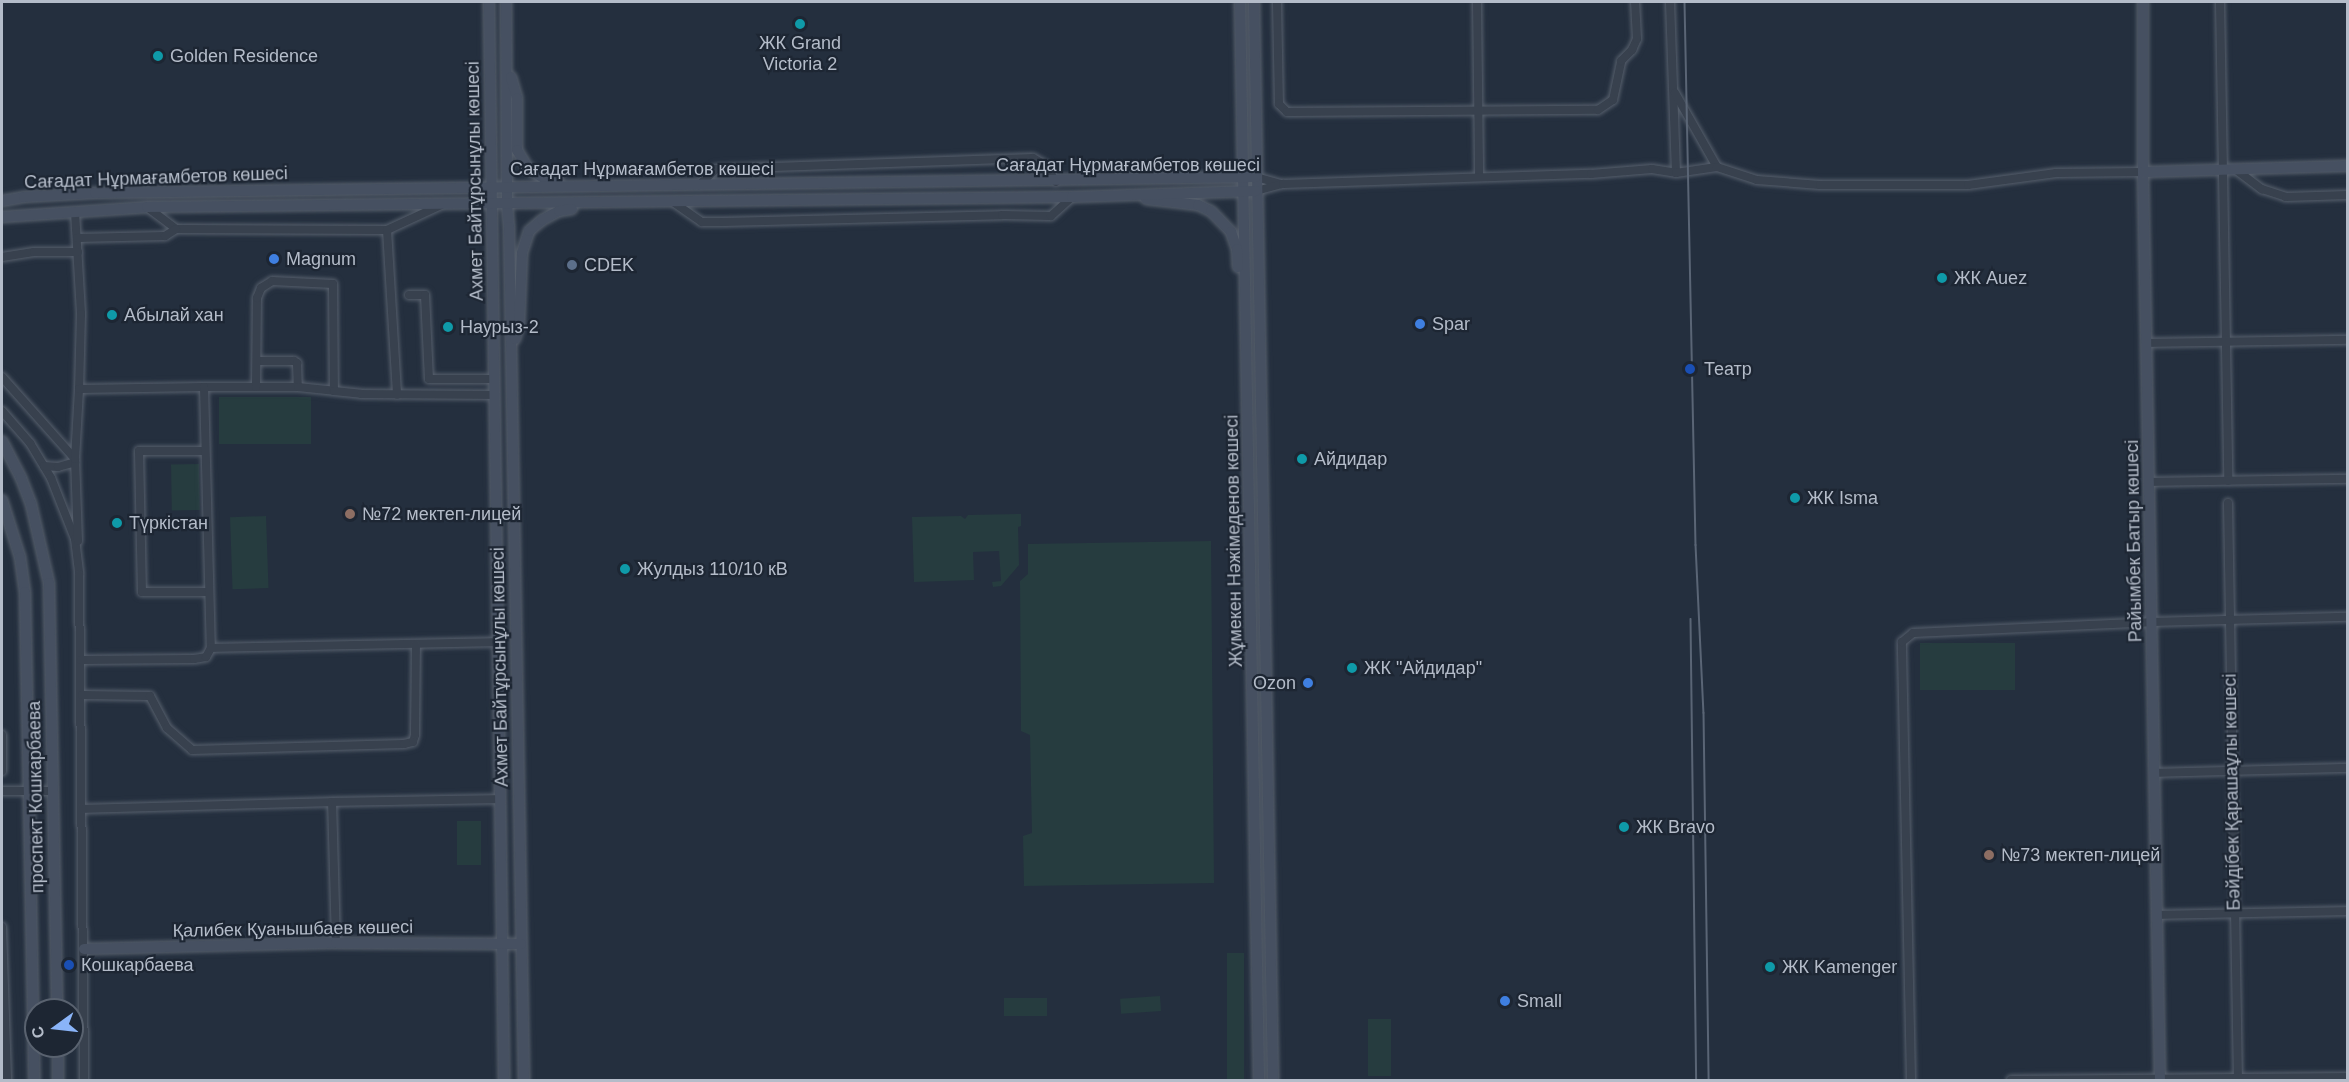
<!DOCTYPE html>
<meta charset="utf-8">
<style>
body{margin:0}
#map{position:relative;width:2349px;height:1082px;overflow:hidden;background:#242f3e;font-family:Arial,sans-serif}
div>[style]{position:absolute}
.green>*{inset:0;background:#263c3f;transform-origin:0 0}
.roads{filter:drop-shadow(0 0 2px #565f6c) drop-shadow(0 0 2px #565f6c)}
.street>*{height:8px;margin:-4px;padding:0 4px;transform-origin:4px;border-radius:4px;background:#38414e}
.secondary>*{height:10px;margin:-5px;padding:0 5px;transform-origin:5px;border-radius:5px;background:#465061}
.tram>*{height:1.5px;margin:-0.75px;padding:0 0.75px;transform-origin:0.75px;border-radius:0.75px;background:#5a6575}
.dots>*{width:16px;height:16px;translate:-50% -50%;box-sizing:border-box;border:3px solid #1d2633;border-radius:50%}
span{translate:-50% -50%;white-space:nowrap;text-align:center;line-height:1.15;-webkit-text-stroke:4.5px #1d2633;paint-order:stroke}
.poi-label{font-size:18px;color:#b4bcc9}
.left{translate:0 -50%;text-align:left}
.right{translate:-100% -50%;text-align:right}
.street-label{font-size:18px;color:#b4bcc9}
.frame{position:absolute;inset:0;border:3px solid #b4bcc9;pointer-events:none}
.north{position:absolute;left:24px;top:998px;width:60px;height:60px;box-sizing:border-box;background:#1d2633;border:2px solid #59626f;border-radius:50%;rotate:255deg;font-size:16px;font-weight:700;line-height:24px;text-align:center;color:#b4bcc9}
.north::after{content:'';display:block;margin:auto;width:21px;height:27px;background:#8ab4f8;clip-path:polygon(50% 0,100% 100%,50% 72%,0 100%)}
</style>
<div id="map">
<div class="green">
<i style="left:311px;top:397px;width:47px;height:92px;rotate:90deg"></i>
<i style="left:199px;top:464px;width:46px;height:28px;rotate:89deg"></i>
<i style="clip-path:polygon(1021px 514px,1021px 526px,1018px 527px,1019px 565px,1001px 586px,993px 587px,992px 582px,1001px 581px,999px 551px,973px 552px,974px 580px,914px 582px,912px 517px,961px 516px,965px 519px,968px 515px)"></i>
<i style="left:266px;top:516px;width:72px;height:36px;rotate:88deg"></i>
<i style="clip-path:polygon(1211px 541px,1214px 883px,1024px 886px,1023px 836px,1032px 833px,1030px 735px,1021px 731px,1020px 581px,1028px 574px,1028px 544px)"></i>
<i style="left:1920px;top:643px;width:95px;height:47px"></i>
<i style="left:457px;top:821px;width:24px;height:44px"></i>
<i style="left:1227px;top:953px;width:17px;height:127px"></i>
<i style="left:1160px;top:996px;width:15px;height:40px;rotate:86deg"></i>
<i style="left:1047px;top:998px;width:18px;height:43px;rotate:90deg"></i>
<i style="left:1368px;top:1019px;width:23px;height:57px"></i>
</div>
<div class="roads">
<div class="street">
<i style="left:1277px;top:2px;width:102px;rotate:88.9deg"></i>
<i style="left:1279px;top:104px;width:11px;rotate:45deg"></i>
<i style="left:1287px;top:112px;width:311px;rotate:-0.4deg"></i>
<i style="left:1598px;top:110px;width:18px;rotate:-34deg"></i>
<i style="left:1613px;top:100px;width:40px;rotate:-78deg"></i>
<i style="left:1621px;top:61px;width:16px;rotate:-45deg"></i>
<i style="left:1632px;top:50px;width:12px;rotate:-66deg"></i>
<i style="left:1637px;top:39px;width:37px;rotate:-93deg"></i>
<i style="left:1477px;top:2px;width:174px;rotate:89.3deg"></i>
<i style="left:1670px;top:2px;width:171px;rotate:88deg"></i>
<i style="left:2220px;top:2px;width:479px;rotate:89deg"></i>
<i style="left:1675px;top:93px;width:85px;rotate:60.4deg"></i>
<i style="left:2235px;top:169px;width:34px;rotate:37deg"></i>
<i style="left:2262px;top:189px;width:25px;rotate:18deg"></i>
<i style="left:2286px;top:197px;width:62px;rotate:-1.8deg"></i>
<i style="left:1256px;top:177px;width:26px;rotate:16deg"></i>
<i style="left:699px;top:185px;width:23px;rotate:-43deg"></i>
<i style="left:716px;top:169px;width:317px;rotate:-2deg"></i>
<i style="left:1033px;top:158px;width:14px;rotate:30deg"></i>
<i style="left:1045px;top:165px;width:20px;rotate:57deg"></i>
<i style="left:1256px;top:191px;width:28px;rotate:-15deg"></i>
<i style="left:1283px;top:184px;width:308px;rotate:-1.9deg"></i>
<i style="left:1591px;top:174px;width:61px;rotate:-4.7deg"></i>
<i style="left:1652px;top:169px;width:24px;rotate:9deg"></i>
<i style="left:1676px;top:173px;width:41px;rotate:-8.3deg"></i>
<i style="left:1717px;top:167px;width:42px;rotate:18deg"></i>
<i style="left:1757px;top:180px;width:63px;rotate:4.5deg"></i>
<i style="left:1820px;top:185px;width:148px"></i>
<i style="left:1968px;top:185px;width:89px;rotate:-7.8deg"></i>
<i style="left:2056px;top:173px;width:87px;rotate:-0.7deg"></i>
<i style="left:673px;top:202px;width:35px;rotate:35deg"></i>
<i style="left:702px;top:222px;width:21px"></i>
<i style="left:723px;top:222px;width:279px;rotate:-1.4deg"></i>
<i style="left:1002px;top:215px;width:49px;rotate:1.2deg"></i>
<i style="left:1051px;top:216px;width:28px;rotate:-42deg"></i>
<i style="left:147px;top:207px;width:36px;rotate:37deg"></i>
<i style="left:176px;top:229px;width:211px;rotate:0.3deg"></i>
<i style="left:387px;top:230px;width:60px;rotate:-24.8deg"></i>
<i style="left:75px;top:212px;width:102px;rotate:86.6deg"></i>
<i style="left:81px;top:314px;width:75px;rotate:91.5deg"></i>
<i style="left:387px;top:230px;width:165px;rotate:86.5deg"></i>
<i style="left:77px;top:238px;width:88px;rotate:-1.3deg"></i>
<i style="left:165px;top:236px;width:13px;rotate:-32deg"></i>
<i style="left:2px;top:257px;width:32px;rotate:-9deg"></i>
<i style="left:34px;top:252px;width:44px"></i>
<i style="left:409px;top:295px;width:16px"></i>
<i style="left:425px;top:295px;width:84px;rotate:87.3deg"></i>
<i style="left:429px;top:379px;width:66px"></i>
<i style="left:2147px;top:343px;width:201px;rotate:-0.9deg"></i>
<i style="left:258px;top:361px;width:36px"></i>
<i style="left:294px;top:361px;width:4px;rotate:34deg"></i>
<i style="left:297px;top:363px;width:24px;rotate:88deg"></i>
<i style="left:2px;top:377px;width:110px;rotate:48.3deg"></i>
<i style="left:204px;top:387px;width:94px"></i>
<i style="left:298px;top:387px;width:36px;rotate:6deg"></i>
<i style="left:256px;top:387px;width:89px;rotate:-89.4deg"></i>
<i style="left:257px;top:298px;width:11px;rotate:-68deg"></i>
<i style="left:261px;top:288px;width:13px;rotate:-32deg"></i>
<i style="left:272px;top:281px;width:61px;rotate:2.8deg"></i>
<i style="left:333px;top:284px;width:107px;rotate:89.5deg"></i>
<i style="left:334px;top:391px;width:27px;rotate:6deg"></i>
<i style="left:361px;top:394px;width:134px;rotate:0.4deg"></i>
<i style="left:2px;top:411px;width:43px;rotate:48.8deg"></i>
<i style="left:30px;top:443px;width:41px;rotate:59deg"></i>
<i style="left:51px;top:478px;width:66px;rotate:68.5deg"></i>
<i style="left:75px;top:539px;width:35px;rotate:83deg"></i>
<i style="left:79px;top:574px;width:506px;rotate:89.43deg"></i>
<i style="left:205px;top:451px;width:66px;rotate:180deg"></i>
<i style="left:139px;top:451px;width:141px;rotate:88.8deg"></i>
<i style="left:142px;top:592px;width:67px"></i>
<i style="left:44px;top:466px;width:14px;rotate:4deg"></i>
<i style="left:58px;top:467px;width:18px;rotate:-16deg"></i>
<i style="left:2149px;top:482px;width:199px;rotate:-0.9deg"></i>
<i style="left:2228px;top:503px;width:577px;rotate:89.01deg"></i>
<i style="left:78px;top:541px;width:82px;rotate:-92.1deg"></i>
<i style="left:75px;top:459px;width:70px;rotate:-86.7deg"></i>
<i style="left:79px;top:389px;width:125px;rotate:-0.9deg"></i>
<i style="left:204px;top:387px;width:261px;rotate:88.5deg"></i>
<i style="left:81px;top:660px;width:113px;rotate:-0.5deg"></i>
<i style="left:194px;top:659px;width:12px;rotate:-9deg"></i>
<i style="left:206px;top:657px;width:10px;rotate:-61deg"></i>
<i style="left:211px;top:648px;width:288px;rotate:-1.2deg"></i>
<i style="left:82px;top:695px;width:68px;rotate:0.8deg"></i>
<i style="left:150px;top:696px;width:36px;rotate:62deg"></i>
<i style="left:167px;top:728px;width:33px;rotate:41deg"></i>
<i style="left:192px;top:750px;width:212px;rotate:-1.6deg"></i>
<i style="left:404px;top:744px;width:9px;rotate:-13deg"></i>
<i style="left:413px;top:742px;width:7px;rotate:-74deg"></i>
<i style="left:415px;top:735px;width:91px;rotate:-89.4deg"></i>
<i style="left:2px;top:735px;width:36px;rotate:90deg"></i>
<i style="left:2154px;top:773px;width:194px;rotate:-1.5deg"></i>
<i style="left:2px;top:791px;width:50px"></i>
<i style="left:83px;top:809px;width:249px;rotate:-1.6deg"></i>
<i style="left:2157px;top:915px;width:191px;rotate:-1.2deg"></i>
<i style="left:2px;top:927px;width:153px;rotate:88.1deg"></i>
<i style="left:336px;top:943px;width:141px;rotate:-91.6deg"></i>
<i style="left:332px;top:802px;width:169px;rotate:-1deg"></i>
<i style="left:1911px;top:1080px;width:438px;rotate:-91.2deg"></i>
<i style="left:1902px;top:642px;width:14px;rotate:-39deg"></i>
<i style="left:1913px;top:633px;width:238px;rotate:-2.6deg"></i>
<i style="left:2151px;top:622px;width:197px;rotate:-1.5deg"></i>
<i style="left:2011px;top:1080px;width:337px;rotate:-0.5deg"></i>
</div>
<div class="secondary">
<i style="left:489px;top:2px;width:1078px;rotate:89.2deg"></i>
<i style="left:506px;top:2px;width:202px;rotate:89.7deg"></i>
<i style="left:507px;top:204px;width:23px;rotate:85deg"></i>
<i style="left:509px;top:227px;width:853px;rotate:88.99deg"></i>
<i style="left:1240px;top:2px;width:1078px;rotate:88.99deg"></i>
<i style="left:1254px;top:2px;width:1078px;rotate:88.99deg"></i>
<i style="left:2143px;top:2px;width:170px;rotate:90deg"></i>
<i style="left:2143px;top:172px;width:908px;rotate:88.93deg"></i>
<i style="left:511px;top:77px;width:22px;rotate:74deg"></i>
<i style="left:517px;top:98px;width:52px;rotate:90deg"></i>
<i style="left:517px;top:150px;width:21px;rotate:59deg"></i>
<i style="left:528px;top:168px;width:20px;rotate:33deg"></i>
<i style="left:545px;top:179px;width:13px"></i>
<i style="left:2143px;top:172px;width:205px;rotate:-1.7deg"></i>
<i style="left:1146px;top:199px;width:52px;rotate:6.6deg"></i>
<i style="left:1198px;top:205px;width:14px;rotate:25deg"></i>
<i style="left:1211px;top:211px;width:29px;rotate:46deg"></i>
<i style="left:1231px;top:232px;width:18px;rotate:71deg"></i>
<i style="left:1237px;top:249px;width:18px;rotate:87deg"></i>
<i style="left:2px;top:201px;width:22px;rotate:-10deg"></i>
<i style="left:24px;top:197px;width:71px;rotate:-3.2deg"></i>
<i style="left:95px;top:193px;width:1161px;rotate:-0.79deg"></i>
<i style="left:2px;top:217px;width:145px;rotate:-3.9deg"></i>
<i style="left:147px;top:207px;width:925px;rotate:-0.62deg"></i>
<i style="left:1072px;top:197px;width:184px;rotate:-1.9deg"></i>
<i style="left:515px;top:339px;width:15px;rotate:-74deg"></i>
<i style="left:519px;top:325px;width:72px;rotate:-87.6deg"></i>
<i style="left:522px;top:253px;width:23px;rotate:-72deg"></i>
<i style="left:529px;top:231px;width:17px;rotate:-40deg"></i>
<i style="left:542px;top:220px;width:19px;rotate:-28deg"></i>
<i style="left:559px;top:211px;width:13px;rotate:-9deg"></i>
<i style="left:2px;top:441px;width:42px;rotate:62.8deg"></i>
<i style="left:21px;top:478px;width:28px;rotate:69deg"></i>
<i style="left:31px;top:504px;width:81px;rotate:77.2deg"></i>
<i style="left:49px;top:583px;width:427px;rotate:88.9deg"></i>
<i style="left:2px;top:500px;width:60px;rotate:72.5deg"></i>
<i style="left:20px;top:557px;width:35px;rotate:82deg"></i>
<i style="left:25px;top:592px;width:488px;rotate:88.9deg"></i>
<i style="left:84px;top:949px;width:252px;rotate:-1.4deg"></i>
<i style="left:336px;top:943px;width:185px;rotate:0.3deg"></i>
<i style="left:58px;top:1046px;width:34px;rotate:90deg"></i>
</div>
</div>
<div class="tram">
<i style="left:1685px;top:2px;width:543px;rotate:88.84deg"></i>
<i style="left:1696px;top:545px;width:168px;rotate:87.3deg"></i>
<i style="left:1704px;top:713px;width:367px;rotate:89.2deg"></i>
<i style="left:1691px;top:619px;width:461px;rotate:89.3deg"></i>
</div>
<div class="dots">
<i style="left:800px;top:24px;background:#0f9aa8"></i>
<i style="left:158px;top:56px;background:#0f9aa8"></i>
<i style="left:274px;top:259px;background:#3f7fe0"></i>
<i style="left:572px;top:265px;background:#5c6f8a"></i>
<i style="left:1942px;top:278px;background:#0f9aa8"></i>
<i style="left:112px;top:315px;background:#0f9aa8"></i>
<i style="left:1420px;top:324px;background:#3f7fe0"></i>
<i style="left:448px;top:327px;background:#0f9aa8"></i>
<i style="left:1690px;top:369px;background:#1a4fb4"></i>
<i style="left:1302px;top:459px;background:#0f9aa8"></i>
<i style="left:1795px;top:498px;background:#0f9aa8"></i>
<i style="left:350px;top:514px;background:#8d6e63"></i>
<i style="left:117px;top:523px;background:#0f9aa8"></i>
<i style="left:625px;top:569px;background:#0f9aa8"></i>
<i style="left:1352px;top:668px;background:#0f9aa8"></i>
<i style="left:1308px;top:683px;background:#3f7fe0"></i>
<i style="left:1624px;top:827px;background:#0f9aa8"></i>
<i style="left:1989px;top:855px;background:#8d6e63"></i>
<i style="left:69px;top:965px;background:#1a4fb4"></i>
<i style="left:1770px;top:967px;background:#0f9aa8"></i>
<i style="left:1505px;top:1001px;background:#3f7fe0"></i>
</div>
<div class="poi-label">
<span style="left:800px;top:54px">ЖК Grand<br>Victoria 2</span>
<span class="left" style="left:170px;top:56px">Golden Residence</span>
<span class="left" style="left:286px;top:259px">Magnum</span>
<span class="left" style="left:584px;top:265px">CDEK</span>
<span class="left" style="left:1954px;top:278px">ЖК Auez</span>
<span class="left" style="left:124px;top:315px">Абылай хан</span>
<span class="left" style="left:1432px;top:324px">Spar</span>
<span class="left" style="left:460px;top:327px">Наурыз-2</span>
<span class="left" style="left:1704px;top:369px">Театр</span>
<span class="left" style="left:1314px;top:459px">Айдидар</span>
<span class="left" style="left:1807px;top:498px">ЖК Isma</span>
<span class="left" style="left:362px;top:514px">№72 мектеп-лицей</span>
<span class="left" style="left:129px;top:523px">Түркістан</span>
<span class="left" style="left:637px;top:569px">Жулдыз 110/10 кВ</span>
<span class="left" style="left:1364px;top:668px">ЖК "Айдидар"</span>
<span class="right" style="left:1296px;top:683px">Ozon</span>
<span class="left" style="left:1636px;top:827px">ЖК Bravo</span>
<span class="left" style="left:2001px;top:855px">№73 мектеп-лицей</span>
<span class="left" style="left:81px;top:965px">Кошкарбаева</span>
<span class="left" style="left:1782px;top:967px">ЖК Kamenger</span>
<span class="left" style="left:1517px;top:1001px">Small</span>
</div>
<div class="street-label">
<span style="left:1128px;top:165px">Сағадат Нұрмағамбетов көшесі</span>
<span style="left:642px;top:169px">Сағадат Нұрмағамбетов көшесі</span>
<span style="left:156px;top:178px;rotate:-2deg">Сағадат Нұрмағамбетов көшесі</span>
<span style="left:475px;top:181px;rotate:-91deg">Ахмет Байтұрсынұлы көшесі</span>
<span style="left:1234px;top:541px;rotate:-91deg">Жұмекен Нәжімеденов көшесі</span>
<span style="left:2134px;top:541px;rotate:-91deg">Райымбек Батыр көшесі</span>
<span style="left:500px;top:667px;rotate:-91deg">Ахмет Байтұрсынұлы көшесі</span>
<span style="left:2232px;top:792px;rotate:-91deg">Бәйдібек Қарашаұлы көшесі</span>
<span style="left:36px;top:797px;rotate:-91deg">проспект Кошкарбаева</span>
<span style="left:293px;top:929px;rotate:-1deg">Қалибек Қуанышбаев көшесі</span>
</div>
<div class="frame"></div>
<div class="north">С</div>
</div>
